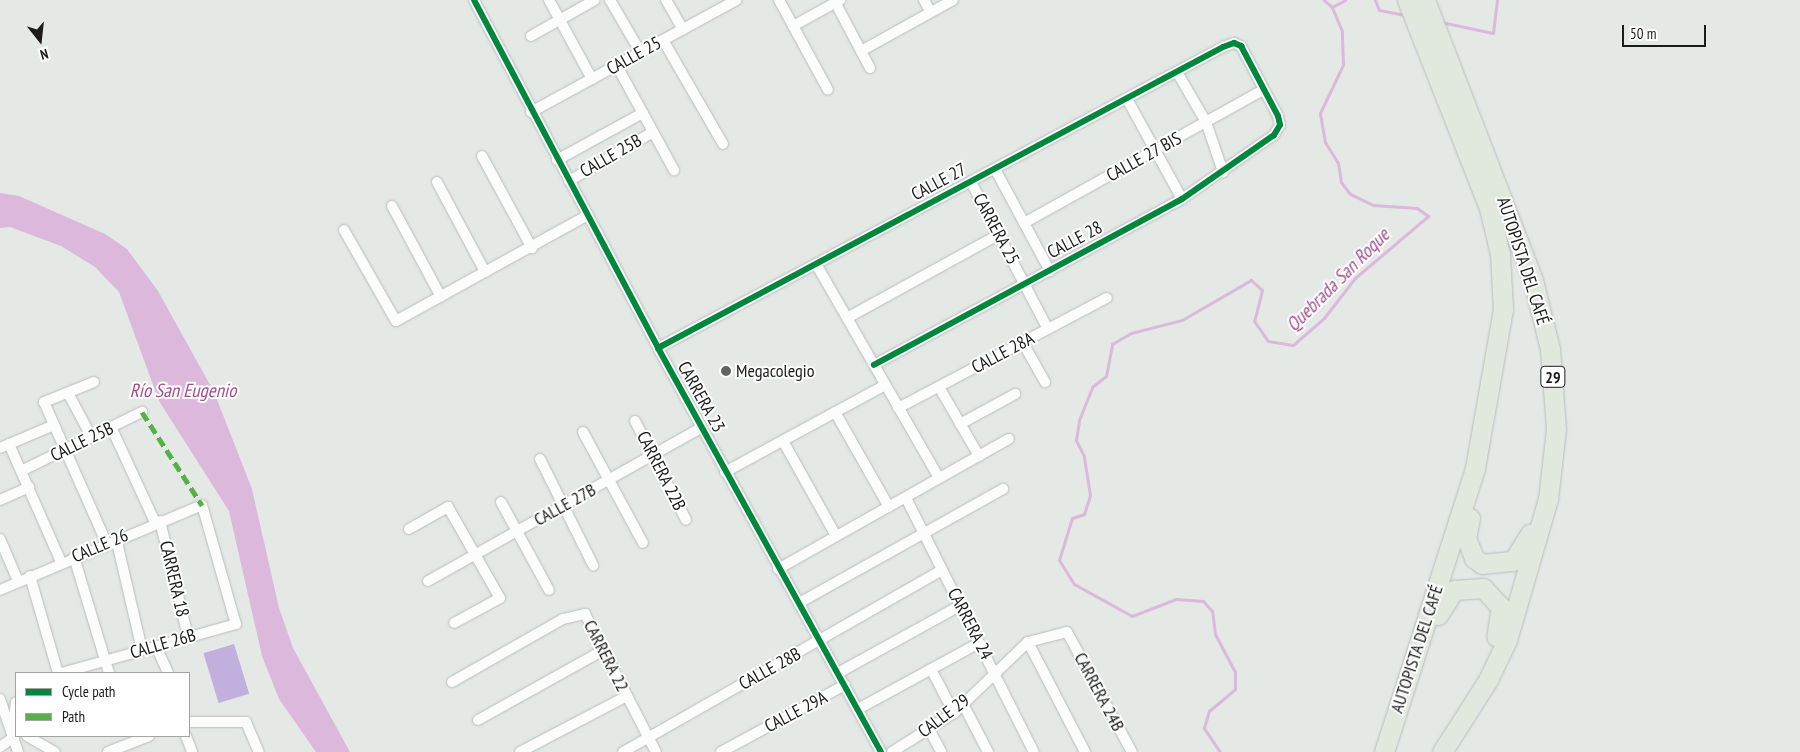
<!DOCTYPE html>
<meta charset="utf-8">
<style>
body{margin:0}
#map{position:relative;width:1800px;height:752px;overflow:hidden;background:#e4e9e6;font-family:"PT Sans Narrow",sans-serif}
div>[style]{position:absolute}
.pitch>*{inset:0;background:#c1b0de;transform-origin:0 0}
.water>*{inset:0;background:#dbb8dc}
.stream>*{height:3px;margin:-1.5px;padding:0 1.5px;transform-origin:1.5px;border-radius:1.5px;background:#dbb8dc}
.roads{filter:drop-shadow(0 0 1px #babcbb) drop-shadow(0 0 1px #babcbb)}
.street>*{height:10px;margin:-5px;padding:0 5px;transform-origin:5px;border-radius:5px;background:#fbfcfb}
.highway>*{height:19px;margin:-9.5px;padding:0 9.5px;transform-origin:9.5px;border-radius:9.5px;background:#e1e8de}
.quiet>*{height:5px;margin-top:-2.5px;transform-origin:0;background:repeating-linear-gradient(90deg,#55b145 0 10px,transparent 0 15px)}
.cycleway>*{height:6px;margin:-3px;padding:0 3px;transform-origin:3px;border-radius:3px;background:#00873e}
.dots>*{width:14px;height:14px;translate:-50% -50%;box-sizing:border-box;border:2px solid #fff;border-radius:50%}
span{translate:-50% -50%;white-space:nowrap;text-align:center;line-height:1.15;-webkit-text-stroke:4px #fff;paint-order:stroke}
.shield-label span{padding:1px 4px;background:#fff;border:1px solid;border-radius:4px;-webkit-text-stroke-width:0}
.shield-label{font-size:16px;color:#1b1b1b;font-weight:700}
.street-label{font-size:18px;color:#1b1b1b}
.poi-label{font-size:18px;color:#1b1b1b}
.left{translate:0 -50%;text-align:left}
.water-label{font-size:19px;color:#a34e8b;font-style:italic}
.legend{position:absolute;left:15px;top:672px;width:175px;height:65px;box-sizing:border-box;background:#fff;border:1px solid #a4a4a4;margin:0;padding:6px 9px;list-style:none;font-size:15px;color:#1b1b1b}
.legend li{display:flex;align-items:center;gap:10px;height:25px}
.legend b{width:25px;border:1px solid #a4a4a4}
.north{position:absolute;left:15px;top:15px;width:50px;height:50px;-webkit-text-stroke:4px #fff;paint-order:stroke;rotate:164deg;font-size:14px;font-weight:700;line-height:20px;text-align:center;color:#1b1b1b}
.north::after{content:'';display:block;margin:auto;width:18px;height:22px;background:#1b1b1b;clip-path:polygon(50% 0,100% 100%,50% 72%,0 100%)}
.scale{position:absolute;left:1622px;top:25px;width:84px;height:22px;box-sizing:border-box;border:2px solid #1b1b1b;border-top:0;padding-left:6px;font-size:15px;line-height:18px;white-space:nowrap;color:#1b1b1b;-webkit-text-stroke:4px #fff;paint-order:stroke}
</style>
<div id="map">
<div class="pitch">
<i style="left:234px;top:644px;width:52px;height:32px;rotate:73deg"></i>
</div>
<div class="water">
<i style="clip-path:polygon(0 193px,19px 196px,105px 234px,127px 249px,158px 291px,214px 392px,252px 489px,279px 608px,293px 648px,350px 752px,316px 752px,279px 699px,262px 656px,229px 511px,159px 401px,119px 292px,95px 267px,61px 246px,10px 227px,0 228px)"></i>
</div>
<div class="stream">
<i style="left:1375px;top:0;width:11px;rotate:68deg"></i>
<i style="left:1379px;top:10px;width:26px;rotate:11deg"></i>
<i style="left:1332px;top:7px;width:15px;rotate:-28deg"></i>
<i style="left:1441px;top:22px;width:53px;rotate:11.9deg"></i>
<i style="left:1493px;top:33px;width:33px;rotate:-83deg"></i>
<i style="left:1220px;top:752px;width:29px;rotate:-124deg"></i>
<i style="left:1204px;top:728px;width:18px;rotate:-74deg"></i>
<i style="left:1209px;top:711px;width:34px;rotate:-40deg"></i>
<i style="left:1235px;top:689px;width:17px;rotate:-90deg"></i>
<i style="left:1235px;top:672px;width:43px;rotate:-117.8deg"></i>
<i style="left:1215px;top:634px;width:23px;rotate:-97deg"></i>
<i style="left:1212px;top:611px;width:13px;rotate:-132deg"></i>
<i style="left:1203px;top:601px;width:27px;rotate:-176deg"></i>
<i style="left:1176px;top:599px;width:47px;rotate:158.9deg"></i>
<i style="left:1132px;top:616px;width:66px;rotate:-151.1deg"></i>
<i style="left:1074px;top:584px;width:28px;rotate:-122deg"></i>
<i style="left:1059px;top:560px;width:44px;rotate:-72.8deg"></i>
<i style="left:1072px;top:518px;width:13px;rotate:-18deg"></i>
<i style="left:1084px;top:514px;width:20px;rotate:-72deg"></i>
<i style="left:1090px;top:495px;width:39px;rotate:-99deg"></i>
<i style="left:1084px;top:456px;width:18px;rotate:-117deg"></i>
<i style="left:1076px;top:440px;width:20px;rotate:-81deg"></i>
<i style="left:1079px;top:420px;width:35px;rotate:-68deg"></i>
<i style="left:1092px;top:387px;width:18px;rotate:-38deg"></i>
<i style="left:1106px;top:376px;width:33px;rotate:-79deg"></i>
<i style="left:1112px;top:344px;width:22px;rotate:-30deg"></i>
<i style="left:1131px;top:333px;width:53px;rotate:-14.3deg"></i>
<i style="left:1182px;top:320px;width:80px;rotate:-30.1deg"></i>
<i style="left:1251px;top:280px;width:15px;rotate:42deg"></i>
<i style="left:1262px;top:290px;width:32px;rotate:104deg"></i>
<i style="left:1254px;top:321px;width:24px;rotate:55deg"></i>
<i style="left:1268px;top:341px;width:25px;rotate:9deg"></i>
<i style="left:1293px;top:345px;width:41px;rotate:-41.1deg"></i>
<i style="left:1324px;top:318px;width:51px;rotate:-52.2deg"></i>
<i style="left:1355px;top:278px;width:96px;rotate:-40.3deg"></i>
<i style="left:1428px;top:216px;width:14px;rotate:-144deg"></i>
<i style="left:1417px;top:208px;width:44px;rotate:-176.1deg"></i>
<i style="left:1373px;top:205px;width:25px;rotate:-154deg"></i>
<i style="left:1350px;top:194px;width:15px;rotate:-127deg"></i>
<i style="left:1341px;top:182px;width:19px;rotate:-99deg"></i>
<i style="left:1338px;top:163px;width:25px;rotate:-122deg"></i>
<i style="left:1325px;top:142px;width:29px;rotate:-100deg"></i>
<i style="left:1320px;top:113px;width:53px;rotate:-64.4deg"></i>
<i style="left:1343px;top:65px;width:34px;rotate:-92deg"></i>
<i style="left:1342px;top:31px;width:26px;rotate:-113deg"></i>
<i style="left:1332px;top:7px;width:11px;rotate:-139deg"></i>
</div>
<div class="roads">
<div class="street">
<i style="left:474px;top:0;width:394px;rotate:62.1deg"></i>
<i style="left:658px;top:348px;width:461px;rotate:61.1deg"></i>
<i style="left:549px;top:0;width:90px;rotate:61.4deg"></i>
<i style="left:610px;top:0;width:61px;rotate:59.7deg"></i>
<i style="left:666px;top:0;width:34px;rotate:60deg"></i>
<i style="left:779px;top:0;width:102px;rotate:61.4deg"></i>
<i style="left:834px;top:0;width:77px;rotate:62.1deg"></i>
<i style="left:924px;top:0;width:13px;rotate:61deg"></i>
<i style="left:793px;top:26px;width:54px;rotate:-29deg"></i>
<i style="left:531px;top:36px;width:73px;rotate:-29.4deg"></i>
<i style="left:663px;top:40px;width:120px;rotate:60deg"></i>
<i style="left:861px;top:51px;width:105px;rotate:-29deg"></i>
<i style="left:617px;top:66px;width:119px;rotate:61.3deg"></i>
<i style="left:1177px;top:72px;width:58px;rotate:59.9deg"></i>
<i style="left:1206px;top:122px;width:53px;rotate:71.2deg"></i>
<i style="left:1127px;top:99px;width:114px;rotate:61.2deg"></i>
<i style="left:531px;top:112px;width:234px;rotate:-28.6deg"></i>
<i style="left:482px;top:156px;width:105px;rotate:61.5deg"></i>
<i style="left:557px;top:160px;width:98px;rotate:-28.7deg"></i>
<i style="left:995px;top:169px;width:116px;rotate:61.7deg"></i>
<i style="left:569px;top:181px;width:97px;rotate:-30.3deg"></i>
<i style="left:437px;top:182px;width:102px;rotate:61.9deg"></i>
<i style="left:971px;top:182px;width:166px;rotate:62.4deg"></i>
<i style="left:392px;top:206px;width:103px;rotate:61.7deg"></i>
<i style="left:1024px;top:223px;width:274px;rotate:-29.1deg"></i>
<i style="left:344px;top:230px;width:105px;rotate:60.3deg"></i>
<i style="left:396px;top:321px;width:219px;rotate:-28.9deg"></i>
<i style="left:816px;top:264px;width:247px;rotate:60.1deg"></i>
<i style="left:847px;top:318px;width:172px;rotate:-28.8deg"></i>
<i style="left:1023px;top:343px;width:45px;rotate:60.6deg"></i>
<i style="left:658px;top:348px;width:640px;rotate:-28.05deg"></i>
<i style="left:1223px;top:47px;width:12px;rotate:-20deg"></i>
<i style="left:1234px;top:43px;width:8px;rotate:23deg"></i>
<i style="left:1241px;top:46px;width:79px;rotate:62.1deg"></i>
<i style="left:1278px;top:116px;width:9px;rotate:77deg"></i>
<i style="left:1280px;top:125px;width:12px;rotate:121deg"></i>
<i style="left:1274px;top:135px;width:112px;rotate:145.2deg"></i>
<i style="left:1182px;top:199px;width:350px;rotate:151.7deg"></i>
<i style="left:94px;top:382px;width:54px;rotate:158.2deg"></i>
<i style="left:44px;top:402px;width:153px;rotate:66.1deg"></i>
<i style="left:939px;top:387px;width:80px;rotate:59.9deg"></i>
<i style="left:68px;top:393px;width:51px;rotate:61.9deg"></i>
<i style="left:898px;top:408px;width:236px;rotate:-27.8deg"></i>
<i style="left:835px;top:412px;width:109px;rotate:60.4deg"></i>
<i style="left:635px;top:421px;width:111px;rotate:62.7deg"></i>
<i style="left:960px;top:424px;width:63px;rotate:-28.6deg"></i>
<i style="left:112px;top:429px;width:102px;rotate:65.2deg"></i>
<i style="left:583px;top:432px;width:126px;rotate:61.6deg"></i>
<i style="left:783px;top:441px;width:109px;rotate:60.8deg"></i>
<i style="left:9px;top:444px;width:129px;rotate:66.2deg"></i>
<i style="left:0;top:448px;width:59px;rotate:-23.1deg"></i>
<i style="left:540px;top:459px;width:119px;rotate:63.4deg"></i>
<i style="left:21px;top:471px;width:135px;rotate:-26deg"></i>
<i style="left:725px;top:472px;width:182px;rotate:-28.5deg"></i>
<i style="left:906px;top:498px;width:284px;rotate:63.3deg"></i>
<i style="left:0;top:500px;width:32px;rotate:-24deg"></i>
<i style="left:501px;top:502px;width:100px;rotate:61.4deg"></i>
<i style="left:160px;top:521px;width:119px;rotate:76.4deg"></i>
<i style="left:409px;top:529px;width:45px;rotate:-29.4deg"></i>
<i style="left:448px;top:507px;width:105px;rotate:60.3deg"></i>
<i style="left:500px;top:598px;width:52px;rotate:151.5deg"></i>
<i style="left:116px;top:538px;width:115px;rotate:76.9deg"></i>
<i style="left:0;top:539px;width:46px;rotate:66.8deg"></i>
<i style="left:74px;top:557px;width:121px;rotate:73.2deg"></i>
<i style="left:778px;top:569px;width:265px;rotate:-29.4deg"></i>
<i style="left:30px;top:576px;width:101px;rotate:73.9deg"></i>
<i style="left:428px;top:581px;width:313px;rotate:-29.3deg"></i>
<i style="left:0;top:590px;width:219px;rotate:-22.8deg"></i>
<i style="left:202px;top:505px;width:124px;rotate:74.1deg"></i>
<i style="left:236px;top:624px;width:181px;rotate:164.3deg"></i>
<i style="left:799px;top:603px;width:234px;rotate:-29.2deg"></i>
<i style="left:1028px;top:642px;width:124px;rotate:62.6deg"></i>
<i style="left:156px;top:646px;width:30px;rotate:66deg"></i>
<i style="left:931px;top:669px;width:50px;rotate:62.4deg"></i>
<i style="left:838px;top:673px;width:141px;rotate:-28.9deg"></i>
<i style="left:452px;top:682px;width:128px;rotate:-29.6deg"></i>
<i style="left:563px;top:619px;width:23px;rotate:-13deg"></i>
<i style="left:585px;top:614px;width:155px;rotate:62.8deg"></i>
<i style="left:0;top:699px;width:56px;rotate:71.2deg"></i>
<i style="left:963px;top:704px;width:54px;rotate:62.5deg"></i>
<i style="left:858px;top:709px;width:138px;rotate:-28.6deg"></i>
<i style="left:478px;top:720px;width:144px;rotate:-29.1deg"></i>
<i style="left:189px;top:722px;width:57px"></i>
<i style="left:246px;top:722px;width:33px;rotate:67deg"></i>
<i style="left:13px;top:726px;width:24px;rotate:-83deg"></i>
<i style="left:929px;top:729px;width:26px;rotate:62deg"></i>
<i style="left:27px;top:736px;width:32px;rotate:30deg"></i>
<i style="left:186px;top:736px;width:17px;rotate:69deg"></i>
<i style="left:0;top:747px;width:17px;rotate:-36deg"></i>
<i style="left:108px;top:752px;width:44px;rotate:-21.3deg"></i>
<i style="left:520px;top:752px;width:121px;rotate:-27.6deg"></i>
<i style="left:623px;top:752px;width:367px;rotate:-29.7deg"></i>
<i style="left:721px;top:752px;width:141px;rotate:-28.4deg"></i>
<i style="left:892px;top:752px;width:73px;rotate:-32.2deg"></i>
<i style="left:954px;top:713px;width:103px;rotate:-43.8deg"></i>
<i style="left:1028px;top:642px;width:40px;rotate:-14.4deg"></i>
<i style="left:1067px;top:632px;width:136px;rotate:61.6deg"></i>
</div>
<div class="highway">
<i style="left:1425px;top:0;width:300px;rotate:68.9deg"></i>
<i style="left:1533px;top:280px;width:71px;rotate:76.2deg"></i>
<i style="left:1550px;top:349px;width:80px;rotate:85.7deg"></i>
<i style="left:1556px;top:429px;width:70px;rotate:96.5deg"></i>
<i style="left:1548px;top:499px;width:147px;rotate:106.2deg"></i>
<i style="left:1507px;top:640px;width:44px;rotate:115.4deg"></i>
<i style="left:1488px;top:680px;width:85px;rotate:122.6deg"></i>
<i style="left:1470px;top:518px;width:20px;rotate:101deg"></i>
<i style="left:1466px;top:538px;width:22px;rotate:68deg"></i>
<i style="left:1474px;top:558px;width:10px;rotate:37deg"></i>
<i style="left:1482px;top:564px;width:31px;rotate:-6deg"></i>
<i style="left:1513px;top:561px;width:32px;rotate:-58deg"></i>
<i style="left:1438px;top:615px;width:30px;rotate:-57deg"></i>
<i style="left:1454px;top:590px;width:29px;rotate:-4deg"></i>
<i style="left:1483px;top:588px;width:26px;rotate:47deg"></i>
<i style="left:1501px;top:607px;width:30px;rotate:99deg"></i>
<i style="left:1384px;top:752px;width:298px;rotate:-72.2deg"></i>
<i style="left:1475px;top:468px;width:161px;rotate:-80deg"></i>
<i style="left:1503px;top:309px;width:55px;rotate:-93.1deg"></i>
<i style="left:1500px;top:254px;width:47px;rotate:-103.4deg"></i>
<i style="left:1489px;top:208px;width:224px;rotate:-111.5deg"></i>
</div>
</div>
<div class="quiet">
<i style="left:142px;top:412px;width:111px;rotate:57.2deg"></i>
</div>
<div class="cycleway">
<i style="left:474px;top:0;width:394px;rotate:62.1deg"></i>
<i style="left:658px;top:348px;width:461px;rotate:61.1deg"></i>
<i style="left:658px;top:348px;width:640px;rotate:-28.05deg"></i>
<i style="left:1223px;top:47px;width:12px;rotate:-20deg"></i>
<i style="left:1234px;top:43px;width:8px;rotate:23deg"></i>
<i style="left:1241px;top:46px;width:79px;rotate:62.1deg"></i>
<i style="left:1278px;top:116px;width:9px;rotate:77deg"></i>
<i style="left:1280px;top:125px;width:12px;rotate:121deg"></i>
<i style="left:1274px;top:135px;width:112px;rotate:145.2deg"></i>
<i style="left:1182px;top:199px;width:350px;rotate:151.7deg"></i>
</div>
<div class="dots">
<i style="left:726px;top:371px;background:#616362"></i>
</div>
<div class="shield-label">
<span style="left:1553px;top:377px">29</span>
</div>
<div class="street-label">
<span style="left:634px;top:56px;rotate:-29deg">CALLE 25</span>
<span style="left:611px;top:156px;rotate:-30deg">CALLE 25B</span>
<span style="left:1144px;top:157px;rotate:-29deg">CALLE 27 BIS</span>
<span style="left:939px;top:182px;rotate:-28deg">CALLE 27</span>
<span style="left:996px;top:229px;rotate:62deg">CARRERA 25</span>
<span style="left:1075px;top:240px;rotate:-28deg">CALLE 28</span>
<span style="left:1523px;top:261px;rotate:72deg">AUTOPISTA DEL CAFÉ</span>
<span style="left:1003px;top:353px;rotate:-28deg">CALLE 28A</span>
<span style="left:701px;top:397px;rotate:61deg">CARRERA 23</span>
<span style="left:82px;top:442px;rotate:-26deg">CALLE 25B</span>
<span style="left:661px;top:471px;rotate:63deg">CARRERA 22B</span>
<span style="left:565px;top:505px;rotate:-29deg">CALLE 27B</span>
<span style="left:100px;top:546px;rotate:-23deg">CALLE 26</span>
<span style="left:174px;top:579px;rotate:77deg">CARRERA 18</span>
<span style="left:970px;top:624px;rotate:63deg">CARRERA 24</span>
<span style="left:163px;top:644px;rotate:-16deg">CALLE 26B</span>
<span style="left:1417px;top:649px;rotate:-72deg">AUTOPISTA DEL CAFÉ</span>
<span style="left:606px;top:656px;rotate:63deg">CARRERA 22</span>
<span style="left:770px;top:669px;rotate:-29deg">CALLE 28B</span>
<span style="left:1099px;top:692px;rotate:62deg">CARRERA 24B</span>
<span style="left:796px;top:712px;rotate:-28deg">CALLE 29A</span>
<span style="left:944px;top:716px;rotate:-37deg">CALLE 29</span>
</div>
<div class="poi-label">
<span class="left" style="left:736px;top:371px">Megacolegio</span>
</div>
<div class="water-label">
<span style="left:1338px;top:280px;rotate:-45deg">Quebrada San Roque</span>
<span style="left:183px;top:391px">Río San Eugenio</span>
</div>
<ul class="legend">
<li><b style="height:6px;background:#00873e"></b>Cycle path</li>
<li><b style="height:6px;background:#55b145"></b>Path</li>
</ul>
<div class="north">N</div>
<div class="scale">50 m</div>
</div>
